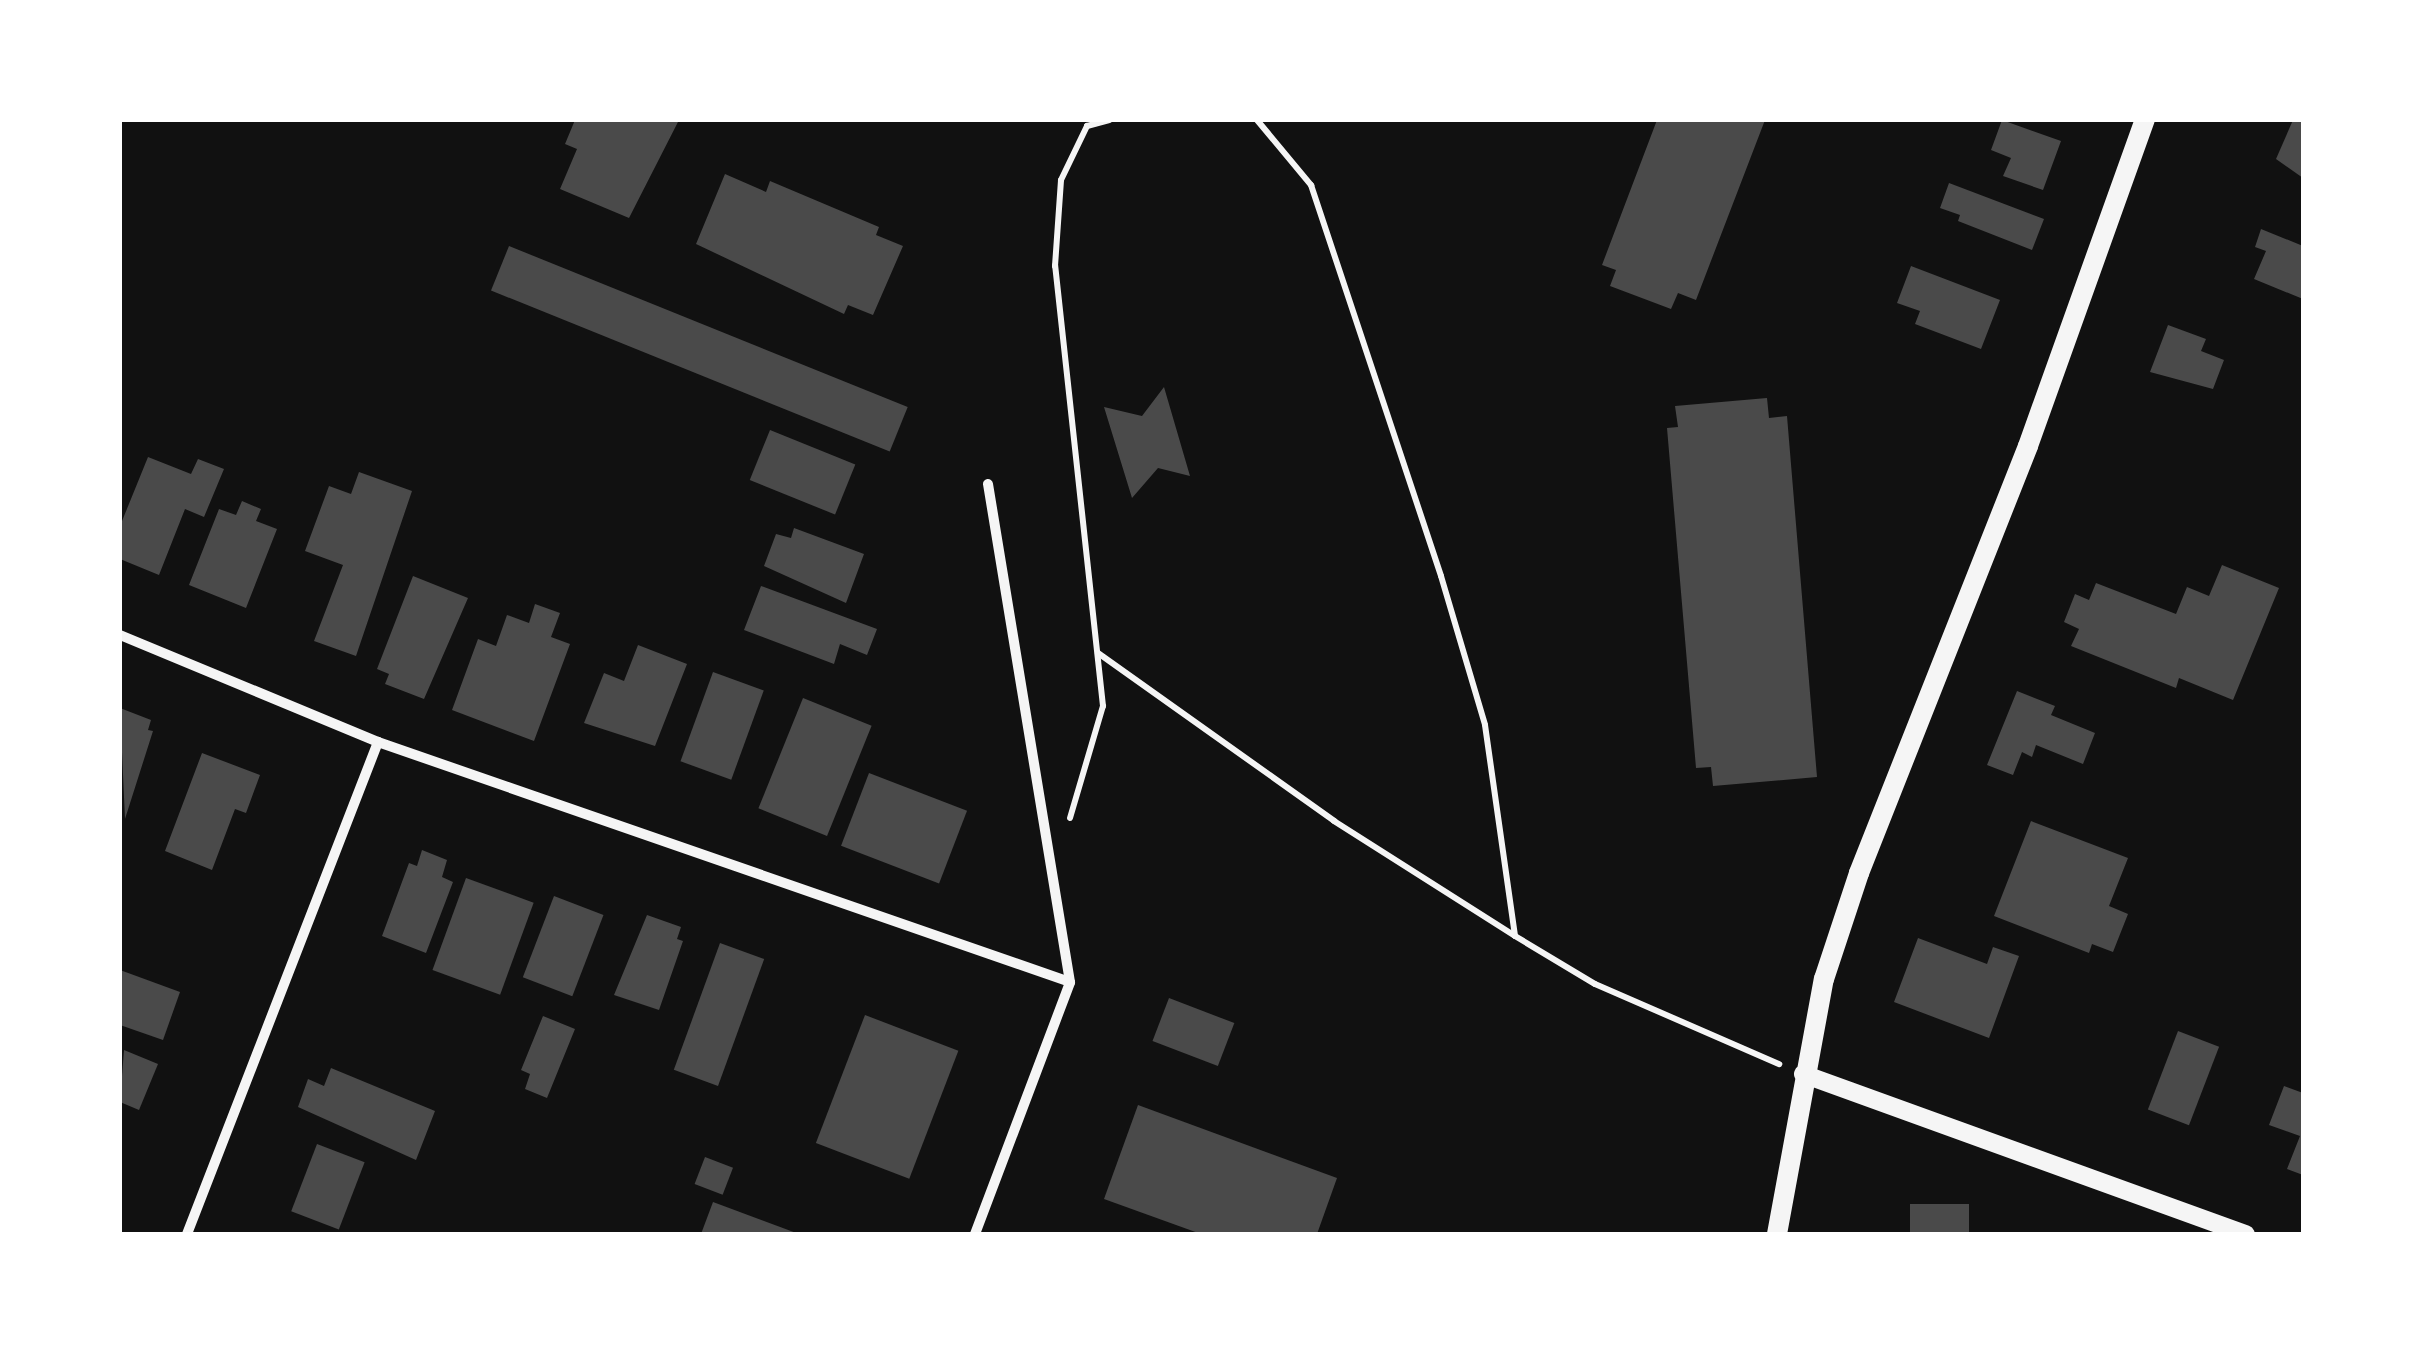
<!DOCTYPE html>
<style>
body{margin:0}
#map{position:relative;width:2423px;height:1354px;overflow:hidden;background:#111;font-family:"Varela Round",sans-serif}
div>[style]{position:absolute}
.building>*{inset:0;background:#4a4a4a;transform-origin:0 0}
.path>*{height:6px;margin:-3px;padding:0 3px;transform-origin:3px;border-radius:3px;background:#f5f5f5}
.minor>*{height:10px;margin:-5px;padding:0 5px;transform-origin:5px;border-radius:5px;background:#f5f5f5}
.tertiary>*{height:18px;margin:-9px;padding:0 9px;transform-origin:9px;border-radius:9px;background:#f5f5f5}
.secondary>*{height:20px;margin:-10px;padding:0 10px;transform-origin:10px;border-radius:10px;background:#f5f5f5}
span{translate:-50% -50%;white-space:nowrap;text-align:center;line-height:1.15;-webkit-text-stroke:8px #fff;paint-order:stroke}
.frame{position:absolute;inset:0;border:122px solid #fff;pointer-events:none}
</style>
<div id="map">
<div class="building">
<i style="clip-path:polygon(575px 120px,679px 120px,629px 218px,560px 189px,577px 149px,565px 144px)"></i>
<i style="clip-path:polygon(1657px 120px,1765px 120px,1696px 300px,1678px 293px,1671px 309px,1610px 286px,1616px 270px,1602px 265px)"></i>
<i style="clip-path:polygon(2002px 120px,2061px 141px,2043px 190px,2003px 176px,2011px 158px,1991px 150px)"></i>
<i style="clip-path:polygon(2293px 120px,2303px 120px,2303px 178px,2276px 159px)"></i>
<i style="clip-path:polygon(725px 174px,766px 192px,770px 181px,879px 227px,876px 235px,903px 246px,873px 315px,848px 305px,844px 314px,696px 244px)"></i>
<i style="clip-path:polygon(1949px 183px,2044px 219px,2032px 250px,1958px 221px,1960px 215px,1940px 208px)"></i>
<i style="clip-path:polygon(2261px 229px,2303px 246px,2303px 299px,2254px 279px,2266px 251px,2255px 247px)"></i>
<i style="left:509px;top:246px;width:430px;height:48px;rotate:22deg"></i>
<i style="clip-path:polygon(1911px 266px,2000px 300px,1981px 349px,1915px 324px,1920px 311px,1897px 303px)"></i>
<i style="clip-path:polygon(2168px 325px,2206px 339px,2201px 351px,2224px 360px,2213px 389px,2150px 372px)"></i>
<i style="clip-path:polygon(1164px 387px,1190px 476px,1158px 468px,1132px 498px,1104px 407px,1142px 416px)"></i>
<i style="clip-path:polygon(1767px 398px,1769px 418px,1787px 416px,1817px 777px,1713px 786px,1711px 767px,1696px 768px,1667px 428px,1678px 427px,1675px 406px)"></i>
<i style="left:770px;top:430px;width:92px;height:54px;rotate:22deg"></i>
<i style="clip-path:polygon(148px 457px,191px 474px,198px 459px,224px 469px,204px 517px,185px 509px,159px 575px,120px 559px,120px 526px)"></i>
<i style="clip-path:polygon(359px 472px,412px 491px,356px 656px,314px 641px,343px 565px,305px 551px,329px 486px,351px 494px)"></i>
<i style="clip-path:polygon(242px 501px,261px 509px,256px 521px,277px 529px,246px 608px,189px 585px,219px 509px,236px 515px)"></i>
<i style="clip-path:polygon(794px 528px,864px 554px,846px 603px,764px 566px,776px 534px,791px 538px)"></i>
<i style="clip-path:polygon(2222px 565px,2279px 588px,2233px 700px,2179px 678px,2176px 688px,2071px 646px,2079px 629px,2064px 622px,2075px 594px,2089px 600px,2096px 583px,2176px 614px,2187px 587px,2209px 596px)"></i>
<i style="clip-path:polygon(413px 576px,468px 598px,424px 699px,385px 684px,389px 674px,377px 669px)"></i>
<i style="clip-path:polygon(761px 586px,877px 629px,867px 655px,840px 644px,834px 664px,744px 630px)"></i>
<i style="clip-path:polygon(535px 604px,560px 613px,551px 637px,570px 644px,534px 741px,452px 710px,478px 639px,496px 646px,507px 615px,529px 623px)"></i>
<i style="clip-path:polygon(638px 645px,687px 664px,655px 746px,584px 723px,604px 673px,624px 681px)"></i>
<i style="left:713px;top:672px;width:54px;height:95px;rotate:20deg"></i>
<i style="clip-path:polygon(2017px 691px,2055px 706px,2051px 715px,2095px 733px,2083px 764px,2036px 745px,2032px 757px,2022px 752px,2013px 775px,1987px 765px)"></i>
<i style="left:803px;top:698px;width:74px;height:119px;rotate:22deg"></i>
<i style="clip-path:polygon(120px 708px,151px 720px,148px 730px,153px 731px,125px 819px)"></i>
<i style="clip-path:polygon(202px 753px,260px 775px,246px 813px,235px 809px,212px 870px,165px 851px)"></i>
<i style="left:869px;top:773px;width:105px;height:78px;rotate:21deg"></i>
<i style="clip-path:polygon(2031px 821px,2128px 858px,2109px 906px,2128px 914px,2113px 952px,2092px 944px,2089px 953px,1994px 916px)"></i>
<i style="clip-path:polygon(422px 850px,447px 860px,442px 877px,453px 882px,426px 953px,382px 936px,409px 863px,417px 866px)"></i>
<i style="left:466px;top:878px;width:72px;height:98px;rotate:20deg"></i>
<i style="left:554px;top:896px;width:53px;height:87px;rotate:21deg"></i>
<i style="clip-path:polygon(647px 915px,681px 927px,677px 939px,683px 941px,659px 1010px,614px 995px)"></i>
<i style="clip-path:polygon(1918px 938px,1987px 964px,1993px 947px,2019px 956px,1989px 1038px,1894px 1002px)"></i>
<i style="left:720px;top:943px;width:47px;height:135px;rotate:20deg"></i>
<i style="clip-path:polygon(120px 970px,180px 992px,163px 1040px,120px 1025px)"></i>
<i style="left:1169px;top:998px;width:70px;height:46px;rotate:21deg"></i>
<i style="left:865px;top:1015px;width:100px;height:137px;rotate:21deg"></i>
<i style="clip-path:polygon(543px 1016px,575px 1029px,547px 1098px,525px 1089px,530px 1074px,521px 1070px)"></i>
<i style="left:2178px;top:1031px;width:44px;height:84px;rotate:21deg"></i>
<i style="clip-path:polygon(124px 1050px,158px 1064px,139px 1110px,120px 1102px)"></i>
<i style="clip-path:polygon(331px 1068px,435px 1111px,416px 1160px,298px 1107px,308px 1079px,324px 1086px)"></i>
<i style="clip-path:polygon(2284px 1086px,2303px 1093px,2303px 1175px,2287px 1169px,2300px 1136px,2269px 1125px)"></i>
<i style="clip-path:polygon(1138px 1105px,1337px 1178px,1317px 1234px,1201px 1234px,1104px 1199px)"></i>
<i style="left:317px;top:1144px;width:51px;height:72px;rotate:21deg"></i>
<i style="left:705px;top:1157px;width:30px;height:29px;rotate:21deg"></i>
<i style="clip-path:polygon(713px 1202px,799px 1234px,701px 1234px)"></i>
<i style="left:1969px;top:1204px;width:30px;height:59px;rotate:90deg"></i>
</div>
<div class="path">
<i style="left:1257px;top:120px;width:85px;rotate:50.3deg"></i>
<i style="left:1311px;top:185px;width:412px;rotate:71.6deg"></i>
<i style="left:1441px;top:576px;width:155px;rotate:73.5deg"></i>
<i style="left:1485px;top:725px;width:213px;rotate:81.9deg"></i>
<i style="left:1515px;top:936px;width:93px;rotate:31deg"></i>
<i style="left:1595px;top:984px;width:201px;rotate:23.5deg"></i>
<i style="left:1098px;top:653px;width:290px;rotate:35.4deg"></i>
<i style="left:1334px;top:821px;width:214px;rotate:32.4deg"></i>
<i style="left:1070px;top:818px;width:117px;rotate:-73.6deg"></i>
<i style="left:1103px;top:706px;width:443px;rotate:-96.2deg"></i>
<i style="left:1055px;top:266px;width:86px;rotate:-86deg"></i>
<i style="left:1061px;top:180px;width:60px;rotate:-64.3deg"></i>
<i style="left:1087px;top:126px;width:23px;rotate:-15deg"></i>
</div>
<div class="minor">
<i style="left:988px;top:484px;width:505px;rotate:80.65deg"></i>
<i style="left:120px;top:635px;width:279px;rotate:22.5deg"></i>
<i style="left:378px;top:742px;width:732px;rotate:19.13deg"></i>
<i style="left:187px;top:1234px;width:528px;rotate:-68.78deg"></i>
<i style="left:975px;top:1234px;width:269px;rotate:-69.3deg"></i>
</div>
<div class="tertiary">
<i style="left:1803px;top:1074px;width:471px;rotate:19.9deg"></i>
</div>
<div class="secondary">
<i style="left:1777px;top:1234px;width:259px;rotate:-79.6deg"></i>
<i style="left:1824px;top:979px;width:112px;rotate:-71.7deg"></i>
<i style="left:1859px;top:873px;width:459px;rotate:-68.4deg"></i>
<i style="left:2028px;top:446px;width:346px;rotate:-70.3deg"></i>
</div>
<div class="frame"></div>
</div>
